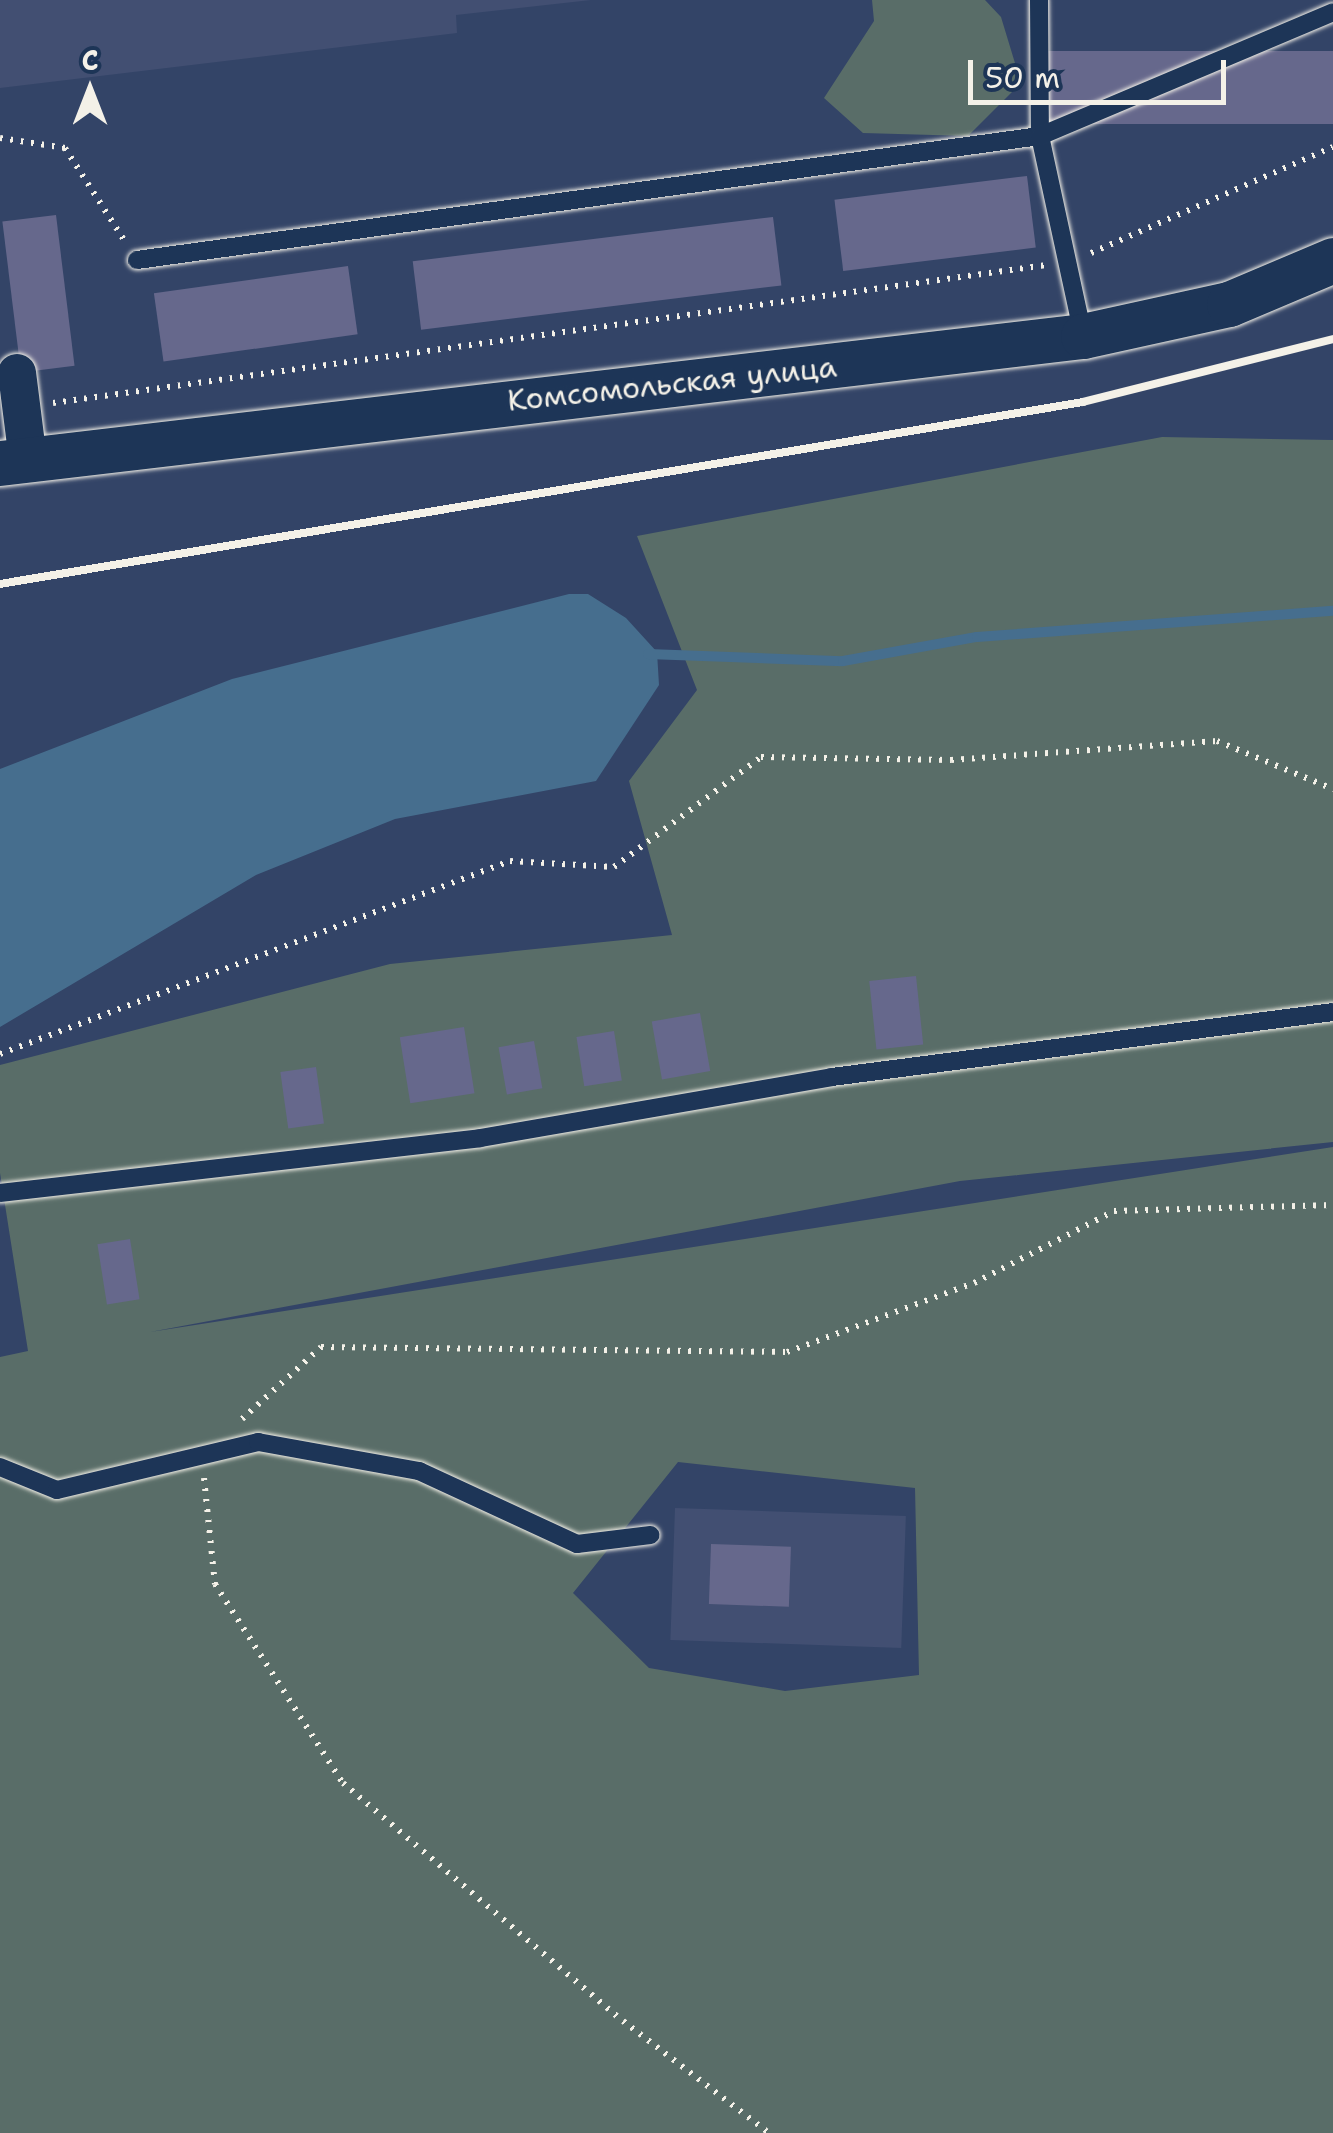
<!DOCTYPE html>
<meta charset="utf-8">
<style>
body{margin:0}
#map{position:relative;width:1333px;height:2133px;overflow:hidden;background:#334467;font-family:"Shantell Sans",sans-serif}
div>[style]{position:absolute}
.built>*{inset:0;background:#424f72;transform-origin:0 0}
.green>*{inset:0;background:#596d68}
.water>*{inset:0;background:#466e8e}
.stream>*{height:10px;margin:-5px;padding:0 5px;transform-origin:5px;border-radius:5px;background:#466e8e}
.building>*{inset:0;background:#66688c;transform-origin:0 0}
.path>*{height:6px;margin-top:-3px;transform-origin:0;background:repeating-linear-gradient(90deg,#f4f1e8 0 2.5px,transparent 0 10.5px)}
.roads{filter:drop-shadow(0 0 2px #f4f1e8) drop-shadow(0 0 2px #f4f1e8)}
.service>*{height:18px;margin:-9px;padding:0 9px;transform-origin:9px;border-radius:9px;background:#1d3557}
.minor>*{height:38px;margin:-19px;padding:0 19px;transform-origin:19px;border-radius:19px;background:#1d3557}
.tertiary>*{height:45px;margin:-22.5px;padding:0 22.5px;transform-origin:22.5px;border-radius:22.5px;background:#1d3557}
.rail>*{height:8px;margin:-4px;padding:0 4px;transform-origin:4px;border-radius:4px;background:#f4f1e8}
span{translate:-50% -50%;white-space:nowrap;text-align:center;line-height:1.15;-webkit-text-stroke:8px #1d3557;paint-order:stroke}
.street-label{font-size:30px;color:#f4f1e8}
.north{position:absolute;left:40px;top:40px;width:100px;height:100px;-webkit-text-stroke:8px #1d3557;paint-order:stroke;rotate:0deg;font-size:28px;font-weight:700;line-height:40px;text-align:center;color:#f4f1e8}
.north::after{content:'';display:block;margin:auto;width:35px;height:45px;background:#f4f1e8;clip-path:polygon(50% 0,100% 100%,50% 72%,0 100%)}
.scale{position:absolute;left:968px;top:60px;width:258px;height:45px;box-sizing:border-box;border:5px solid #f4f1e8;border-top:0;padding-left:12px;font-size:30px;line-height:35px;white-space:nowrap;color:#f4f1e8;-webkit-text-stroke:8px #1d3557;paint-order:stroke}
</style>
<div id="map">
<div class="built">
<i style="clip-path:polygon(0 0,591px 0,456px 15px,457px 33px,0 88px)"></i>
<i style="left:675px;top:1508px;width:231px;height:132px;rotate:2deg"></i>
</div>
<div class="green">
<i style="clip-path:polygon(872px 0,985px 0,1001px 17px,1021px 83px,968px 136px,863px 133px,824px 98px,874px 21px)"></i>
<i style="clip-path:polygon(evenodd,1162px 437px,1333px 440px,1333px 1142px,960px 1181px,150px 1332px,1333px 1147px,1333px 2133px,0 2133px,0 1357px,28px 1351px,0 1173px,0 1065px,390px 964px,672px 935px,629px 781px,697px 690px,637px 536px,1162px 437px,678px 1462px,915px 1488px,919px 1675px,785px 1691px,649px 1668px,573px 1593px,678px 1462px)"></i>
</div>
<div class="water">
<i style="clip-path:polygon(569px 594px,588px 594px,626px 618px,657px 652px,659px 685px,596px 781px,395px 819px,256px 875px,0 1027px,0 769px,232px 679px)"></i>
</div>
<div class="stream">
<i style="left:648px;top:654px;width:195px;rotate:2.1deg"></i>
<i style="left:843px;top:661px;width:136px;rotate:-10.2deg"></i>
<i style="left:977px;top:637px;width:357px;rotate:-4.2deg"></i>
</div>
<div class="building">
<i style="left:1333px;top:51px;width:73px;height:290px;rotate:90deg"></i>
<i style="left:1027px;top:176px;width:72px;height:194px;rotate:83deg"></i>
<i style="left:56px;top:215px;width:152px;height:54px;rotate:83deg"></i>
<i style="left:773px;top:217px;width:69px;height:363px;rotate:83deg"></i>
<i style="left:348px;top:266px;width:69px;height:196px;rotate:82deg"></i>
<i style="left:916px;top:976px;width:69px;height:47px;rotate:84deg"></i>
<i style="left:700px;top:1013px;width:59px;height:49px;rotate:80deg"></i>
<i style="left:464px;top:1027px;width:67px;height:65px;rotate:81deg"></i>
<i style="left:614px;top:1031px;width:50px;height:38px;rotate:81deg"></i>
<i style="left:534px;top:1041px;width:48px;height:36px;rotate:80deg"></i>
<i style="left:316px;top:1067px;width:57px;height:36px;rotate:82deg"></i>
<i style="left:130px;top:1239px;width:61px;height:33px;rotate:81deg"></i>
<i style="left:711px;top:1544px;width:80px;height:60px;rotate:2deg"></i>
</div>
<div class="path">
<i style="left:0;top:138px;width:66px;rotate:8.7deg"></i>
<i style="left:65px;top:148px;width:113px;rotate:57.3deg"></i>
<i style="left:1091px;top:253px;width:264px;rotate:-23.7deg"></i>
<i style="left:53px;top:403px;width:1003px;rotate:-7.91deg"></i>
<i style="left:0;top:1054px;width:545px;rotate:-20.73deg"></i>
<i style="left:510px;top:861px;width:104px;rotate:3.3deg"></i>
<i style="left:614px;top:867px;width:184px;rotate:-36.8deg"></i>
<i style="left:761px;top:757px;width:190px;rotate:0.9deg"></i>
<i style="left:951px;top:760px;width:267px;rotate:-4.1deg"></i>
<i style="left:1217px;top:741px;width:126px;rotate:22.5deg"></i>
<i style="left:242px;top:1419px;width:107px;rotate:-42.3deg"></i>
<i style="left:321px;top:1347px;width:466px;rotate:0.6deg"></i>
<i style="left:787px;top:1352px;width:199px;rotate:-20.3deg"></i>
<i style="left:974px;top:1283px;width:157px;rotate:-27.2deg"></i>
<i style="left:1114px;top:1211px;width:219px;rotate:-1.6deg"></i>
<i style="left:204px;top:1478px;width:107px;rotate:84.1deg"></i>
<i style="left:215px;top:1584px;width:237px;rotate:57.3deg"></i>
<i style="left:343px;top:1783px;width:367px;rotate:40.4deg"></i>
<i style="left:623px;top:2021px;width:184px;rotate:37.5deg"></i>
</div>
<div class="roads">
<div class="service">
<i style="left:1039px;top:0;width:136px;rotate:89.6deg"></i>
<i style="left:1040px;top:136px;width:204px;rotate:77.8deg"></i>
<i style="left:137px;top:260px;width:911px;rotate:-7.82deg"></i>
<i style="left:1040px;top:136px;width:318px;rotate:-22.9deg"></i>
<i style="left:0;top:1193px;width:483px;rotate:-6.5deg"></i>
<i style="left:480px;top:1138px;width:357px;rotate:-9.8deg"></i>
<i style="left:832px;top:1077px;width:505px;rotate:-7.39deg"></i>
<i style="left:0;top:1467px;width:61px;rotate:22deg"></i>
<i style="left:57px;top:1490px;width:207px;rotate:-13.4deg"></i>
<i style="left:258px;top:1442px;width:164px;rotate:10.2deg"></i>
<i style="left:419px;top:1471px;width:174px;rotate:24.8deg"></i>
<i style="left:577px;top:1544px;width:74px;rotate:-7deg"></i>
</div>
<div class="minor">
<i style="left:17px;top:373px;width:88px;rotate:82.8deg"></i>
</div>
<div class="tertiary">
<i style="left:0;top:463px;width:1090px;rotate:-6.69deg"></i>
<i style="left:1083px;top:336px;width:149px;rotate:-12.4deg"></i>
<i style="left:1229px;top:304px;width:113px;rotate:-22.9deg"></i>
</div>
</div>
<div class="rail">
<i style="left:0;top:584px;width:1098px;rotate:-9.54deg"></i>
<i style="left:1083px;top:402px;width:258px;rotate:-14.1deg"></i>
</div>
<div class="street-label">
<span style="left:672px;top:384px;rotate:-6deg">Комсомольская улица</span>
</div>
<div class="north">С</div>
<div class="scale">50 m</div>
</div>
